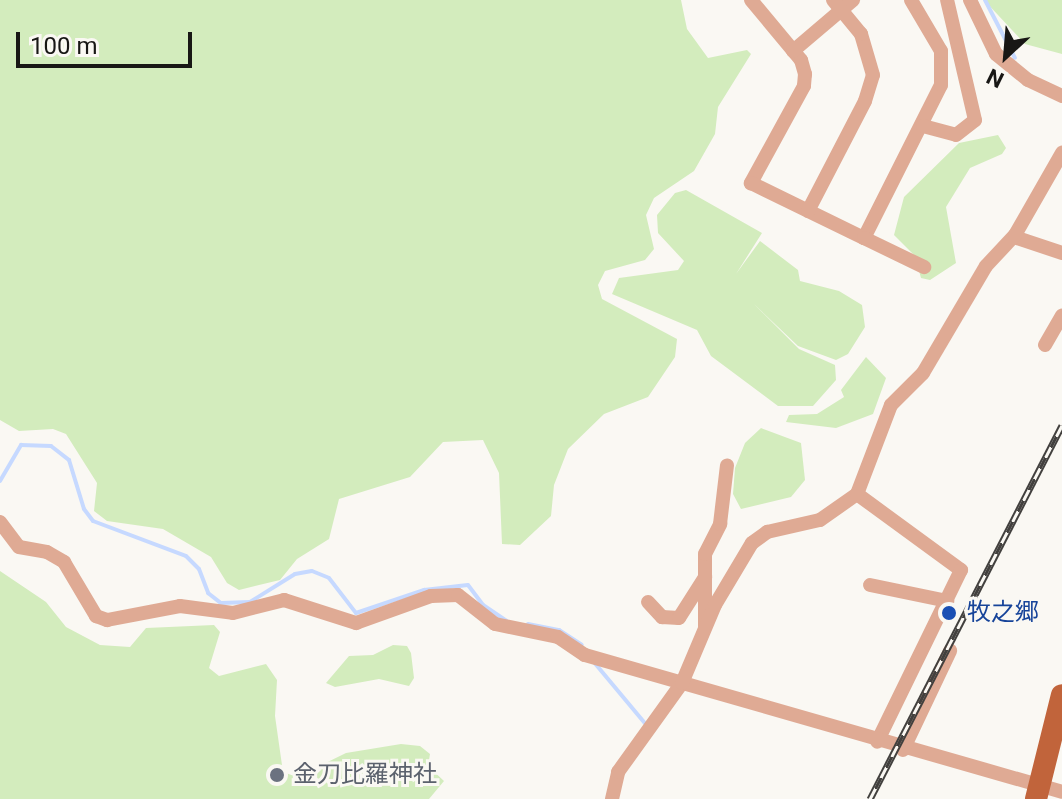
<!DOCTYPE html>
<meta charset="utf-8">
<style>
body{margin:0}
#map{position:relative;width:1062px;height:799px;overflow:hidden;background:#faf8f3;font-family:Roboto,"Noto Sans JP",sans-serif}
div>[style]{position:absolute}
.green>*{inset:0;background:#d3ecbd}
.stream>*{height:4px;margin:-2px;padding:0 2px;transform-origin:2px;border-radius:2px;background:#c6d9ff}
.street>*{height:14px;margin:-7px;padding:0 7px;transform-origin:7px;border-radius:7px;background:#dfaa94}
.primary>*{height:22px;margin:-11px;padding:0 11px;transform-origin:11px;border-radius:11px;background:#c1643b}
.rail>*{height:7px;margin-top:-3.5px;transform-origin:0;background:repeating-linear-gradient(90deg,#faf8f3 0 12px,#42403e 0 24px);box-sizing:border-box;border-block:2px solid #42403e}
.dots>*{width:22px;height:22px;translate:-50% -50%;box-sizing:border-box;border:4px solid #faf8f3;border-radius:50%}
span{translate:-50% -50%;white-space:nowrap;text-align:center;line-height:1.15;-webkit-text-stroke:6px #faf8f3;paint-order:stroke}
.transit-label{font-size:24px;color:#164399}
.left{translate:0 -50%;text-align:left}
.worship-label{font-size:24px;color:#5b616d}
.north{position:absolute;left:966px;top:16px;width:80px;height:80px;-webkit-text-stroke:6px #faf8f3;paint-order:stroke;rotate:206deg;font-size:22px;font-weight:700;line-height:32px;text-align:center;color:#181715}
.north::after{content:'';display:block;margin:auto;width:28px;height:36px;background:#181715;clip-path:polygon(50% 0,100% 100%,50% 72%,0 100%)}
.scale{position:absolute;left:16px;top:32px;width:176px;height:36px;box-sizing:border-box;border:4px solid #181715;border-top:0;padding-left:10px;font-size:24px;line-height:28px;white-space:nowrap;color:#181715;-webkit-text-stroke:6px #faf8f3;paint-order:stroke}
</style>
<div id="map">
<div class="green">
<i style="clip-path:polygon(0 0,681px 0,687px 29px,708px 58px,747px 50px,751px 54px,718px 107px,715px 134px,694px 171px,654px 198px,646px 215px,654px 249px,645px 260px,605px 271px,598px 285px,602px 299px,677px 339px,675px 357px,648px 397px,604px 414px,568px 449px,554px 485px,551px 516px,520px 545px,502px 544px,499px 473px,483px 440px,443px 442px,410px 477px,339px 499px,329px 539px,297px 559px,280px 580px,259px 585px,239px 590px,227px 583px,211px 557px,163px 529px,107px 521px,94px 511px,97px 483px,66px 434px,53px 429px,19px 431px,0 420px)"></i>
<i style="clip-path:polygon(984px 0,1062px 0,1062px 54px,1025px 44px)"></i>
<i style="clip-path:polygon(998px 135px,1006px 148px,1002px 154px,970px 168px,946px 207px,956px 263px,930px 280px,921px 278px,915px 256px,894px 235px,904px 197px,959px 143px)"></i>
<i style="clip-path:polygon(686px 190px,762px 233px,736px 274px,760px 241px,798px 270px,800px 281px,839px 291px,862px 305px,865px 327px,848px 354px,836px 360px,798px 346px,754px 304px,799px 349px,835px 365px,836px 380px,813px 406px,778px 406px,711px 356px,697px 330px,612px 294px,619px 278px,678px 270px,684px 261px,658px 233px,657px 215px,675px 193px)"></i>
<i style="clip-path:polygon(866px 357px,886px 378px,873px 414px,836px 428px,786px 422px,789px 415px,817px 414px,844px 397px,841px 390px)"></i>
<i style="clip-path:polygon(761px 428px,801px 443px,805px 480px,791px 497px,741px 509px,733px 494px,735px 468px,745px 443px)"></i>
<i style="clip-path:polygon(0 571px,46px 602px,66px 627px,100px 645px,130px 647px,146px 628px,214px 625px,220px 632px,209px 668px,219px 676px,266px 664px,277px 680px,275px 716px,283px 772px,297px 777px,346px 753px,401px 744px,420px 746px,430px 754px,428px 766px,444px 781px,429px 799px,0 799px)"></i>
<i style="clip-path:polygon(393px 645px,407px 646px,411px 653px,414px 678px,409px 686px,379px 679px,335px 687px,326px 683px,349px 656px,373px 655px)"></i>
</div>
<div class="stream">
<i style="left:985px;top:0;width:65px;rotate:62.7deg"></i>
<i style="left:0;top:481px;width:42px;rotate:-59.7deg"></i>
<i style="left:21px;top:445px;width:30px;rotate:2deg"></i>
<i style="left:51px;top:446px;width:23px;rotate:38deg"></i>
<i style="left:69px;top:460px;width:51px;rotate:73deg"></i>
<i style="left:84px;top:509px;width:15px;rotate:53deg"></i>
<i style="left:93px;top:521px;width:99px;rotate:20.6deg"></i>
<i style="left:186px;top:556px;width:18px;rotate:45deg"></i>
<i style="left:199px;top:569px;width:26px;rotate:69deg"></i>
<i style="left:208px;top:593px;width:16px;rotate:38deg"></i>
<i style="left:221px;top:603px;width:29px;rotate:-2deg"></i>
<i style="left:250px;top:602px;width:53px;rotate:-31.9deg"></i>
<i style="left:295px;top:574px;width:17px;rotate:-10deg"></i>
<i style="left:312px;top:571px;width:18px;rotate:22deg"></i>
<i style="left:329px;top:578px;width:44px;rotate:52.4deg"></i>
<i style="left:356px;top:613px;width:72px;rotate:-18.7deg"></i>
<i style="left:424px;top:590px;width:44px;rotate:-6.5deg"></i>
<i style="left:468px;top:585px;width:25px;rotate:53deg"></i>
<i style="left:483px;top:605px;width:29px;rotate:34deg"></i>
<i style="left:528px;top:624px;width:32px;rotate:11deg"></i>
<i style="left:559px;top:630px;width:27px;rotate:33deg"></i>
<i style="left:593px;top:661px;width:86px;rotate:50.2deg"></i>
</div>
<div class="street">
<i style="left:751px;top:0;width:78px;rotate:50.2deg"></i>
<i style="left:801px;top:60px;width:15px;rotate:74deg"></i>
<i style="left:805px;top:74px;width:12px;rotate:95deg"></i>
<i style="left:804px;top:86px;width:111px;rotate:118.7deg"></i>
<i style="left:751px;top:183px;width:126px;rotate:26deg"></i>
<i style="left:864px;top:238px;width:171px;rotate:-63.3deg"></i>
<i style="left:941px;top:85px;width:34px;rotate:-90deg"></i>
<i style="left:941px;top:51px;width:59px;rotate:-120.5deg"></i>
<i style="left:970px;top:0;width:60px;rotate:64.3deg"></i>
<i style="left:996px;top:54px;width:41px;rotate:39.1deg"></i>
<i style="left:1028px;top:80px;width:38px;rotate:25deg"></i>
<i style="left:793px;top:51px;width:79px;rotate:-40.4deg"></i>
<i style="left:923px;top:126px;width:34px;rotate:15deg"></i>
<i style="left:956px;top:135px;width:24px;rotate:-38deg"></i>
<i style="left:975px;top:120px;width:123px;rotate:-103.1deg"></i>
<i style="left:808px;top:211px;width:124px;rotate:-62.6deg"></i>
<i style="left:865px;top:101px;width:27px;rotate:-73deg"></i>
<i style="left:873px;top:75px;width:43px;rotate:-106.3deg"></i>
<i style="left:861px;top:34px;width:44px;rotate:-129.5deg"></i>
<i style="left:1014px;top:237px;width:51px;rotate:18.4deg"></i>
<i style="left:864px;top:238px;width:67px;rotate:25.8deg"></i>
<i style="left:1045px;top:345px;width:34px;rotate:-60deg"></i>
<i style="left:857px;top:494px;width:129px;rotate:36.2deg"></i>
<i style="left:961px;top:570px;width:191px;rotate:116deg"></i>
<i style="left:0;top:522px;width:31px;rotate:53deg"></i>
<i style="left:19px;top:547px;width:28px;rotate:10deg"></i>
<i style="left:47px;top:552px;width:20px;rotate:30deg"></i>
<i style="left:64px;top:562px;width:63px;rotate:59.3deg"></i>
<i style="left:96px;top:616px;width:12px;rotate:20deg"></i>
<i style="left:107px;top:620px;width:74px;rotate:-10.9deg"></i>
<i style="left:180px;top:606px;width:53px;rotate:7.5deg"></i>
<i style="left:233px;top:613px;width:53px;rotate:-14.3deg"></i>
<i style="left:284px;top:600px;width:76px;rotate:17.7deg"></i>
<i style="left:356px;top:623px;width:80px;rotate:-19.8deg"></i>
<i style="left:431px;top:596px;width:27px;rotate:-2deg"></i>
<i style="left:458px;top:595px;width:47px;rotate:38.1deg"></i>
<i style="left:495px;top:624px;width:64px;rotate:11.7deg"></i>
<i style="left:558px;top:637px;width:32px;rotate:34deg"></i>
<i style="left:585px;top:655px;width:496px;rotate:16deg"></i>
<i style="left:870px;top:585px;width:79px;rotate:11.7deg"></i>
<i style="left:648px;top:602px;width:21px;rotate:47deg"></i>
<i style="left:662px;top:617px;width:17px;rotate:3deg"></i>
<i style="left:679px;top:618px;width:49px;rotate:-57.6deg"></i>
<i style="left:705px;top:626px;width:72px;rotate:-90deg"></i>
<i style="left:705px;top:554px;width:34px;rotate:-63deg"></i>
<i style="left:720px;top:524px;width:59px;rotate:-83.2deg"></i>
<i style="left:903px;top:750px;width:110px;rotate:-64.6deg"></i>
<i style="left:612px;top:799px;width:28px;rotate:-77deg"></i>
<i style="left:618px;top:772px;width:110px;rotate:-54.3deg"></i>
<i style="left:682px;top:683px;width:85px;rotate:-67.1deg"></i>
<i style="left:715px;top:605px;width:72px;rotate:-59.2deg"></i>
<i style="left:752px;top:543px;width:19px;rotate:-36deg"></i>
<i style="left:767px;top:532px;width:54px;rotate:-12.8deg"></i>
<i style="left:820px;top:520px;width:45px;rotate:-35.1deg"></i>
<i style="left:857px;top:494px;width:95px;rotate:-69.1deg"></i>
<i style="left:891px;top:405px;width:45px;rotate:-45deg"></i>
<i style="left:923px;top:373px;width:124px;rotate:-59.5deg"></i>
<i style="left:986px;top:266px;width:42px;rotate:-46.9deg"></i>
<i style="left:1015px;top:235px;width:95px;rotate:-60.2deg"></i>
</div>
<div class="primary">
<i style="left:1036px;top:799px;width:107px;rotate:-76deg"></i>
</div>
<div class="rail">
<i style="left:870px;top:799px;width:420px;rotate:-62.8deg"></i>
</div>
<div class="dots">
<i style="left:949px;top:613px;background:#1a4fb4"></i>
<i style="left:277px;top:775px;background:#6b7280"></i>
</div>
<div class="transit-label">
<span class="left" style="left:967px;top:613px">牧之郷</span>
</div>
<div class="worship-label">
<span class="left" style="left:293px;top:775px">金刀比羅神社</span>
</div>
<div class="north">N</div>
<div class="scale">100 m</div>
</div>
